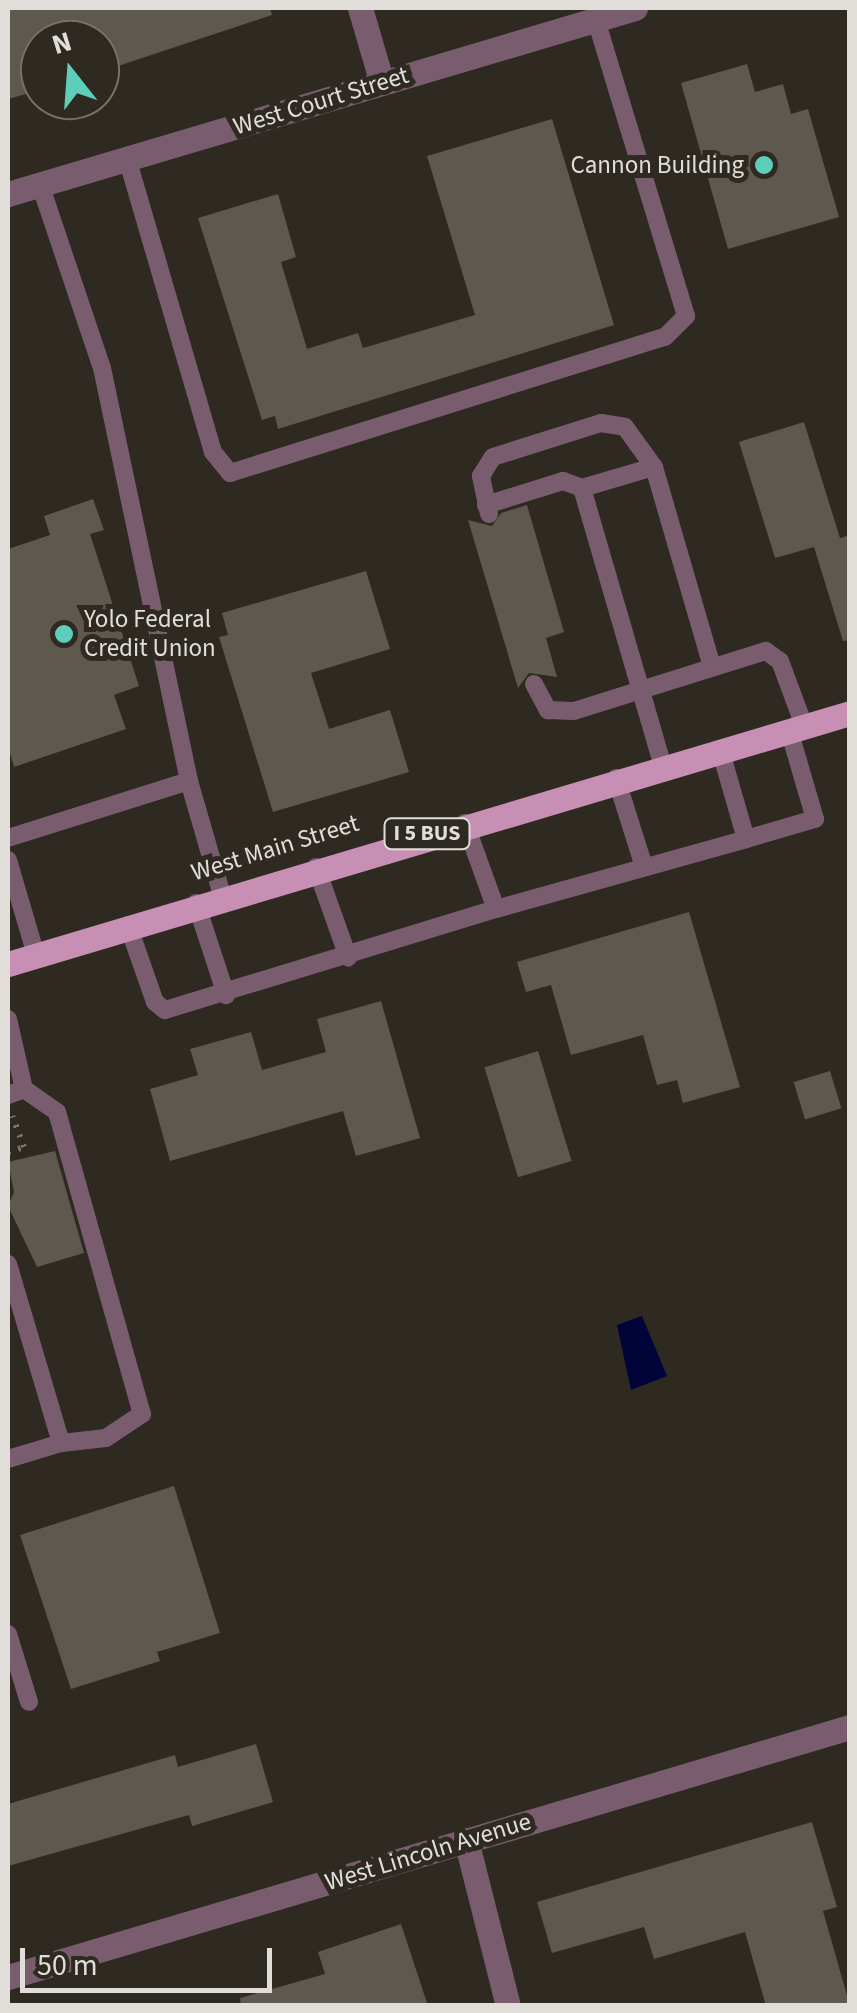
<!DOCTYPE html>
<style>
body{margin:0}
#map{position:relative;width:857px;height:2013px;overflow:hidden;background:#2e2921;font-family:"Source Sans 3",sans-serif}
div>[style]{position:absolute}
.water>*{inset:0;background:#010438}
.building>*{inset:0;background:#5e584f;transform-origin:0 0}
.path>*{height:6px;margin-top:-3px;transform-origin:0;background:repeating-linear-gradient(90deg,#78746d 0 2.5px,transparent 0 10.5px)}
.service>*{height:18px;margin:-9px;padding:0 9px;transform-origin:9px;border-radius:9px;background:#795d6f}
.minor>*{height:25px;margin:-12.5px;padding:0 12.5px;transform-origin:12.5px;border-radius:12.5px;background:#795d6f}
.tertiary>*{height:25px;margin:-12.5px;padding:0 12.5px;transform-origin:12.5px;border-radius:12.5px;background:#795d6f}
.primary>*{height:25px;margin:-12.5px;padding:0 12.5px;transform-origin:12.5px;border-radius:12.5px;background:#c88fb4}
.dots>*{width:28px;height:28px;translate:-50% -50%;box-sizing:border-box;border:5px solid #2e2921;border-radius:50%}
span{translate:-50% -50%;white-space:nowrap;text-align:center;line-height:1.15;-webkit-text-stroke:10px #2e2921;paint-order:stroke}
.shield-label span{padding:2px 8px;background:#2e2921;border:2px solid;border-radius:8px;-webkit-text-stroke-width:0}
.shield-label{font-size:22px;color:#e1ddd8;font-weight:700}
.street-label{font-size:25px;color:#e1ddd8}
.poi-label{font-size:25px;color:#e1ddd8}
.right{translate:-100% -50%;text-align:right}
.left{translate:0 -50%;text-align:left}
.frame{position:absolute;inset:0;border:10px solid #e1ddd8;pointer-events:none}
.north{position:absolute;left:20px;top:20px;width:100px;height:100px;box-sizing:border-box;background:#2e2921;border:2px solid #76716a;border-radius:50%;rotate:343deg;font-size:28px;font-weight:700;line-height:40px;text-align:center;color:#e1ddd8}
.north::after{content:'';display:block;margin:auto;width:35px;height:45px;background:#5dceb9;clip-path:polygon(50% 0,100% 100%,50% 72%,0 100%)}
.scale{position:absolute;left:20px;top:1948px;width:252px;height:45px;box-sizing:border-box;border:5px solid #e1ddd8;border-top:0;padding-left:12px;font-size:30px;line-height:35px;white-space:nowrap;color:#e1ddd8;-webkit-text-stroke:8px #2e2921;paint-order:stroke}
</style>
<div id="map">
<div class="water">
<i style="clip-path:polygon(642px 1316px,667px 1376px,631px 1390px,617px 1325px)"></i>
</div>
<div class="building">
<i style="clip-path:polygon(8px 8px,270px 8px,272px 15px,100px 72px,100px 40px,40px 40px,40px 90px,8px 99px)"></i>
<i style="clip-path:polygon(747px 64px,755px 92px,783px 84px,791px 114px,808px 109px,839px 217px,728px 249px,681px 83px)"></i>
<i style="clip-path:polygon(552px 119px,614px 325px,278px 429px,275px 416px,262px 420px,198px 218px,278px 194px,296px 257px,281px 262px,307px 349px,358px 333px,363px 348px,475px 315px,427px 156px)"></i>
<i style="clip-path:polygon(804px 422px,840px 538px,850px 535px,850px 640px,843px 641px,814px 547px,775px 558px,739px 442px)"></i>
<i style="clip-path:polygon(93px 499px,104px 530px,90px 534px,139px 686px,114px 695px,126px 729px,14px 767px,8px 746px,8px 549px,50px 535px,44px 516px)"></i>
<i style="clip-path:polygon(527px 505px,564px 632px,546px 638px,557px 677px,529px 673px,518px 688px,468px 520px,492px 526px,501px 513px)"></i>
<i style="clip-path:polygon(366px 571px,390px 649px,311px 673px,329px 729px,390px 710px,409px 772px,273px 812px,219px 637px,228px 635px,222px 613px)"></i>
<i style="clip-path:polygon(689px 912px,740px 1087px,683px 1103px,677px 1080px,657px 1085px,643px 1035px,571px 1055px,551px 985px,526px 992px,517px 962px)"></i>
<i style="clip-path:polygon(381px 1001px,420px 1138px,356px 1156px,343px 1111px,170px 1161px,150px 1089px,198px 1075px,190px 1049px,251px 1032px,262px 1070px,326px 1052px,317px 1019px)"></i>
<i style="left:538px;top:1051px;width:115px;height:56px;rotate:73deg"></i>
<i style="left:830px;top:1071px;width:39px;height:38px;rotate:73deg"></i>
<i style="clip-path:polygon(55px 1151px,84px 1253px,37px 1267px,8px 1206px,14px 1192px,8px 1162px)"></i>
<i style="clip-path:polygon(174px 1486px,220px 1633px,157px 1652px,160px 1661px,71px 1689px,20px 1535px)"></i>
<i style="clip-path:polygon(256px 1744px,273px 1802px,192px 1826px,189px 1815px,8px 1866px,8px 1804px,175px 1755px,178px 1767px)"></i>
<i style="clip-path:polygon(812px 1822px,837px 1907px,823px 1911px,850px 2006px,766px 2006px,745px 1932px,654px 1959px,644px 1927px,552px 1953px,537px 1902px)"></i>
<i style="clip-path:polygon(401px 1924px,428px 2006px,241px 2006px,240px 1998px,325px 1974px,318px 1952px)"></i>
</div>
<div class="path">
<i style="left:8px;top:1152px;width:17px;rotate:-17deg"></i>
<i style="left:24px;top:1147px;width:33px;rotate:-111deg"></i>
</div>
<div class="service">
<i style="left:127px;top:158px;width:306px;rotate:73.7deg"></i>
<i style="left:213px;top:452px;width:27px;rotate:51deg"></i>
<i style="left:230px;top:473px;width:456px;rotate:-17.4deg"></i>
<i style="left:665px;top:337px;width:30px;rotate:-45deg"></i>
<i style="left:686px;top:316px;width:310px;rotate:-106.9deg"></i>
<i style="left:40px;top:184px;width:194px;rotate:71.4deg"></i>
<i style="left:102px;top:368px;width:422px;rotate:78.1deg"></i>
<i style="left:189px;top:781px;width:119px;rotate:73.9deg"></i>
<i style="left:582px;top:488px;width:75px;rotate:-16.3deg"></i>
<i style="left:486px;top:505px;width:81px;rotate:-17.3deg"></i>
<i style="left:563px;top:481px;width:20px;rotate:20deg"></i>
<i style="left:582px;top:488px;width:287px;rotate:73.8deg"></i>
<i style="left:489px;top:514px;width:39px;rotate:-102deg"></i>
<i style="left:481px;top:476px;width:22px;rotate:-58deg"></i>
<i style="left:493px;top:457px;width:113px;rotate:-17.5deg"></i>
<i style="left:601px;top:423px;width:24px;rotate:9deg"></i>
<i style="left:625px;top:427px;width:49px;rotate:54.1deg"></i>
<i style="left:654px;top:467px;width:208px;rotate:73.8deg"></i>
<i style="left:534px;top:684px;width:30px;rotate:62deg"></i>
<i style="left:548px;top:710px;width:26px;rotate:2deg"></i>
<i style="left:574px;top:711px;width:201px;rotate:-17.4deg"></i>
<i style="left:766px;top:651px;width:17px;rotate:36deg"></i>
<i style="left:780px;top:661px;width:69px;rotate:69.7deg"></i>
<i style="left:720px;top:749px;width:94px;rotate:73.9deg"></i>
<i style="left:616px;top:778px;width:93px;rotate:72.5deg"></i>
<i style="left:465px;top:823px;width:91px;rotate:70.2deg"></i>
<i style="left:496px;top:909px;width:260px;rotate:-15.6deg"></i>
<i style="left:746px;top:839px;width:72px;rotate:-16.2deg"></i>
<i style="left:815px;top:819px;width:93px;rotate:-106.3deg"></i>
<i style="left:8px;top:838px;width:190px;rotate:-17.5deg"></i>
<i style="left:8px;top:860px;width:99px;rotate:73.6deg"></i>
<i style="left:316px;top:867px;width:96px;rotate:70.4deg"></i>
<i style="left:196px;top:903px;width:97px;rotate:71.9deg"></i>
<i style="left:128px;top:925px;width:82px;rotate:70.7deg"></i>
<i style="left:155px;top:1002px;width:13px;rotate:39deg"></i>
<i style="left:165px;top:1010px;width:346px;rotate:-17deg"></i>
<i style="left:8px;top:1019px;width:72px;rotate:77.1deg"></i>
<i style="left:24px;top:1089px;width:17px;rotate:159deg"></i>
<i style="left:24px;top:1089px;width:40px;rotate:34.9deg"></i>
<i style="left:57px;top:1112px;width:314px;rotate:74.3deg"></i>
<i style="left:142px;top:1414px;width:43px;rotate:146.3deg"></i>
<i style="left:106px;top:1438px;width:45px;rotate:173.7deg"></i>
<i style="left:8px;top:1264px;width:187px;rotate:73.5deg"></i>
<i style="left:61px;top:1443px;width:55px;rotate:163.2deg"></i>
<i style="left:8px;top:1634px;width:71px;rotate:72.8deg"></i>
</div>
<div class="minor">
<i style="left:360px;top:8px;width:78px;rotate:73.7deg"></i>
<i style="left:466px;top:1840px;width:171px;rotate:75.8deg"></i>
<i style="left:8px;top:1977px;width:878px;rotate:-16.54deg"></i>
</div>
<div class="tertiary">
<i style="left:8px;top:194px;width:654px;rotate:-16.52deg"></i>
</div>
<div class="primary">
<i style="left:8px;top:964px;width:879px;rotate:-16.6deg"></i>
</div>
<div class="dots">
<i style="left:764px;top:165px;background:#5dceb9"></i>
<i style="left:64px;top:634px;background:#5dceb9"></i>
</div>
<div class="shield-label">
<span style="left:427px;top:834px">I 5 BUS</span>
</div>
<div class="street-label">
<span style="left:321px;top:101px;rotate:-17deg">West Court Street</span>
<span style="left:275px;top:848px;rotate:-17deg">West Main Street</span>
<span style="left:428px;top:1852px;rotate:-17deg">West Lincoln Avenue</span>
</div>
<div class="poi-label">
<span class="right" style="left:744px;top:165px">Cannon Building</span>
<span class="left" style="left:84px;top:634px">Yolo Federal<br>Credit Union</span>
</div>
<div class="frame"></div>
<div class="north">N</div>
<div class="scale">50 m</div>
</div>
